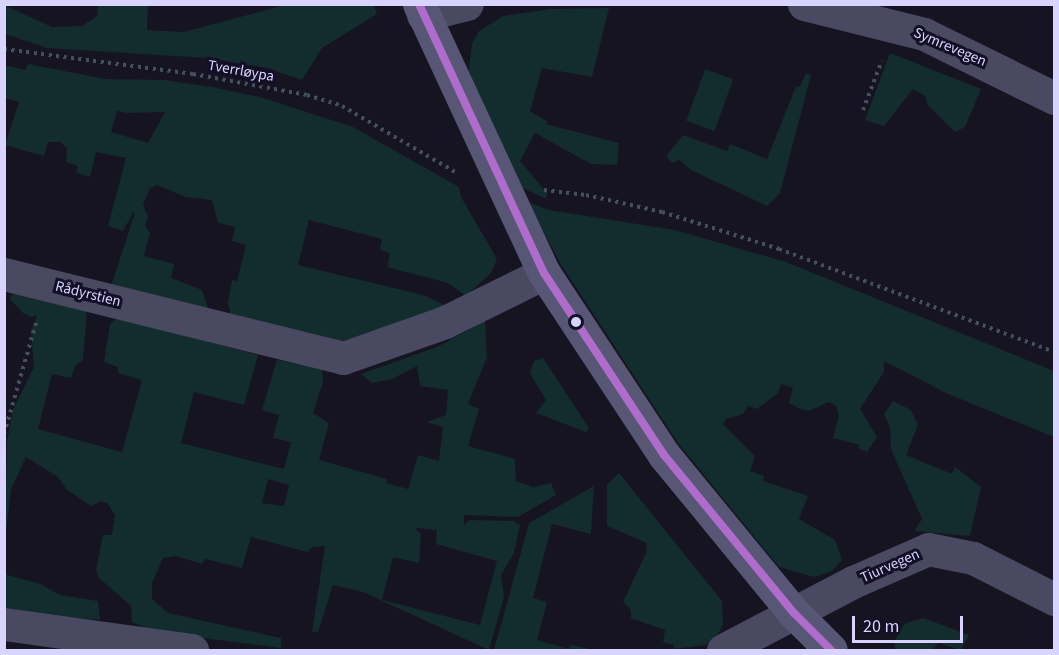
<!DOCTYPE html>
<meta charset="utf-8">
<style>
body{margin:0}
#map{position:relative;width:1059px;height:655px;overflow:hidden;background:#161421;font-family:"Source Sans 3",sans-serif}
div>[style]{position:absolute}
.green>*{inset:0;background:#132c2d;transform-origin:0 0}
.path>*{height:4px;margin-top:-2px;transform-origin:0;background:repeating-linear-gradient(90deg,#44505f 0 3px,transparent 0 7.5px)}
.street>*{height:33px;margin:-16.5px;padding:0 16.5px;transform-origin:16.5px;border-radius:16.5px;background:#4a4962}
.secondary>*{height:33px;margin:-16.5px;padding:0 16.5px;transform-origin:16.5px;border-radius:16.5px;background:#575674}
.bus-1>*{height:8px;margin:-4px;padding:0 4px;transform-origin:4px;border-radius:4px;background:#b06ccc}
.dots>*{width:16px;height:16px;translate:-50% -50%;box-sizing:border-box;border:3px solid #130f26;border-radius:50%}
span{translate:-50% -50%;white-space:nowrap;text-align:center;line-height:1.15;-webkit-text-stroke:6px #130f26;paint-order:stroke}
.street-label{font-size:15px;color:#d9d4ff}
.frame{position:absolute;inset:0;border:6px solid #d9d4ff;pointer-events:none}
.scale{position:absolute;left:852px;top:616px;width:111px;height:27px;box-sizing:border-box;border:3px solid #d9d4ff;border-top:0;padding-left:8px;font-size:18px;line-height:21px;white-space:nowrap;color:#d9d4ff;-webkit-text-stroke:4px #130f26;paint-order:stroke}
</style>
<div id="map">
<div class="green">
<i style="clip-path:polygon(4px 5px,52px 27px,82px 26px,97px 16px,98px 5px,148px 5px,147px 30px,184px 32px,285px 5px,374px 5px,377px 14px,322px 48px,302px 80px,267px 68px,207px 58px,47px 48px,5px 34px)"></i>
<i style="clip-path:polygon(609px 8px,592px 77px,542px 68px,530px 111px,547px 121px,546px 124px,619px 143px,617px 165px,591px 164px,535px 133px,520px 161px,547px 193px,546px 199px,523px 188px,512px 170px,468px 76px,472px 44px,479px 31px,503px 16px,551px 9px)"></i>
<i style="clip-path:polygon(890px 53px,981px 89px,965px 127px,955px 132px,928px 105px,925px 96px,913px 89px,884px 126px,865px 120px)"></i>
<i style="clip-path:polygon(evenodd,28px 64px,105px 79px,164px 80px,212px 87px,260px 97px,353px 127px,459px 187px,461px 197px,497px 259px,491px 273px,466px 296px,448px 283px,387px 267px,390px 254px,380px 249px,382px 239px,309px 220px,298px 265px,423px 295px,447px 306px,340px 342px,231px 316px,228px 303px,232px 280px,237px 281px,246px 245px,232px 241px,235px 227px,218px 223px,212px 200px,186px 197px,157px 185px,150px 188px,143px 205px,148px 217px,145px 226px,150px 233px,144px 256px,174px 264px,171px 278px,202px 290px,209px 311px,111px 286px,134px 216px,134px 211px,123px 231px,108px 226px,126px 158px,96px 152px,90px 177px,76px 173px,78px 166px,66px 162px,67px 148px,60px 142px,48px 142px,44px 156px,5px 145px,19px 102px,5px 98px,4px 65px,25px 70px,28px 64px,117px 111px,128px 113px,165px 112px,148px 143px,111px 132px,117px 111px)"></i>
<i style="left:705px;top:69px;width:30px;height:55px;rotate:20deg"></i>
<i style="clip-path:polygon(806px 73px,811px 75px,780px 193px,767px 206px,691px 170px,679px 160px,672px 163px,666px 156px,683px 135px,727px 151px,730px 144px,767px 159px,796px 86px,800px 87px)"></i>
<i style="clip-path:polygon(528px 202px,549px 210px,675px 230px,786px 262px,1054px 371px,1054px 437px,948px 394px,884px 361px,884px 372px,860px 409px,877px 437px,867px 452px,858px 448px,860px 445px,833px 438px,839px 415px,836px 406px,829px 402px,809px 411px,801px 409px,789px 403px,793px 388px,781px 384px,778px 393px,757px 409px,748px 406px,743px 414px,726px 419px,723px 424px,755px 456px,750px 471px,764px 476px,763px 481px,808px 496px,799px 519px,835px 540px,842px 560px,832px 571px,814px 577px,779px 567px,678px 443px,560px 263px)"></i>
<i style="clip-path:polygon(evenodd,13px 293px,87px 310px,83px 360px,75px 366px,71px 378px,52px 374px,38px 429px,122px 452px,142px 380px,118px 373px,118px 367px,104px 362px,110px 324px,117px 318px,258px 355px,244px 405px,194px 392px,181px 443px,284px 469px,291px 442px,273px 438px,279px 415px,262px 410px,277px 360px,322px 369px,323px 382px,313px 413px,329px 423px,319px 460px,387px 479px,386px 483px,408px 489px,418px 455px,439px 461px,443px 427px,427px 422px,446px 415px,448px 390px,420px 386px,417px 366px,392px 379px,372px 383px,361px 374px,437px 347px,485px 321px,487px 357px,468px 404px,479px 409px,468px 446px,515px 459px,516px 481px,533px 487px,551px 483px,556px 495px,518px 517px,464px 515px,464px 525px,469px 520px,513px 521px,520px 525px,514px 553px,501px 575px,504px 597px,489px 650px,363px 592px,333px 585px,318px 632px,312px 632px,325px 546px,313px 547px,307px 552px,251px 537px,242px 568px,205px 559px,202px 564px,176px 556px,163px 558px,152px 583px,152px 599px,168px 613px,281px 638px,281px 648px,155px 632px,132px 622px,131px 606px,98px 577px,96px 570px,103px 535px,112px 535px,115px 515px,107px 503px,101px 501px,91px 506px,67px 490px,58px 477px,26px 457px,11px 489px,5px 539px,7px 442px,13px 410px,34px 367px,31px 332px,37px 315px,31px 317px,23px 313px,10px 299px,13px 293px,268px 479px,289px 485px,284px 506px,262px 503px,268px 479px,13px 293px,415px 528px,437px 530px,436px 544px,497px 561px,480px 625px,382px 600px,393px 557px,419px 563px,421px 534px,415px 528px)"></i>
<i style="clip-path:polygon(543px 358px,589px 428px,586px 432px,536px 413px,546px 400px,530px 373px,534px 361px)"></i>
<i style="clip-path:polygon(893px 401px,911px 410px,918px 425px,906px 455px,952px 474px,955px 467px,981px 487px,970px 536px,914px 531px,922px 519px,891px 449px,890px 427px,884px 414px)"></i>
<i style="clip-path:polygon(619px 473px,722px 601px,723px 624px,718px 634px,706px 645px,673px 649px,674px 645px,663px 642px,665px 630px,631px 618px,631px 610px,623px 602px,646px 553px,647px 543px,607px 526px,607px 485px)"></i>
<i style="clip-path:polygon(594px 486px,591px 534px,552px 524px,533px 598px,547px 602px,537px 640px,569px 649px,571px 645px,595px 650px,494px 650px,529px 523px)"></i>
<i style="clip-path:polygon(4px 574px,40px 584px,60px 595px,98px 601px,100px 620px,5px 612px)"></i>
<i style="clip-path:polygon(923px 618px,969px 635px,961px 650px,938px 643px,933px 650px,895px 650px,894px 642px,904px 624px)"></i>
</div>
<div class="path">
<i style="left:4px;top:49px;width:191px;rotate:7.5deg"></i>
<i style="left:193px;top:74px;width:116px;rotate:10.4deg"></i>
<i style="left:307px;top:95px;width:37px;rotate:17deg"></i>
<i style="left:342px;top:106px;width:133px;rotate:30.2deg"></i>
<i style="left:863px;top:110px;width:53px;rotate:-69.2deg"></i>
<i style="left:544px;top:190px;width:42px;rotate:6.8deg"></i>
<i style="left:586px;top:195px;width:78px;rotate:12.6deg"></i>
<i style="left:662px;top:212px;width:123px;rotate:17.5deg"></i>
<i style="left:779px;top:249px;width:294px;rotate:20.5deg"></i>
<i style="left:4px;top:434px;width:119px;rotate:-73.9deg"></i>
</div>
<div class="street">
<i style="left:804px;top:4px;width:124px;rotate:14deg"></i>
<i style="left:924px;top:34px;width:145px;rotate:26.2deg"></i>
<i style="left:423px;top:15px;width:45px;rotate:-14deg"></i>
<i style="left:4px;top:274px;width:349px;rotate:13.9deg"></i>
<i style="left:343px;top:358px;width:108px;rotate:-19.4deg"></i>
<i style="left:445px;top:322px;width:110px;rotate:-26.3deg"></i>
<i style="left:4px;top:624px;width:190px;rotate:7.9deg"></i>
<i style="left:723px;top:650px;width:147px;rotate:-27.6deg"></i>
<i style="left:853px;top:582px;width:82px;rotate:-23.7deg"></i>
<i style="left:928px;top:549px;width:46px;rotate:11.3deg"></i>
<i style="left:973px;top:558px;width:91px;rotate:26.8deg"></i>
</div>
<div class="secondary">
<i style="left:419px;top:4px;width:297px;rotate:65.1deg"></i>
<i style="left:544px;top:273px;width:218px;rotate:56.6deg"></i>
<i style="left:664px;top:455px;width:205px;rotate:50.6deg"></i>
<i style="left:794px;top:613px;width:52px;rotate:45deg"></i>
</div>
<div class="bus-1">
<i style="left:419px;top:4px;width:297px;rotate:65.1deg"></i>
<i style="left:544px;top:273px;width:218px;rotate:56.6deg"></i>
<i style="left:664px;top:455px;width:205px;rotate:50.6deg"></i>
<i style="left:794px;top:613px;width:52px;rotate:45deg"></i>
</div>
<div class="dots">
<i style="left:576px;top:322px;background:#d9d4ff"></i>
</div>
<div class="street-label">
<span style="left:950px;top:47px;rotate:23deg">Symrevegen</span>
<span style="left:241px;top:71px;rotate:10deg">Tverrløypa</span>
<span style="left:88px;top:294px;rotate:14deg">Rådyrstien</span>
<span style="left:890px;top:566px;rotate:-24deg">Tiurvegen</span>
</div>
<div class="frame"></div>
<div class="scale">20 m</div>
</div>
